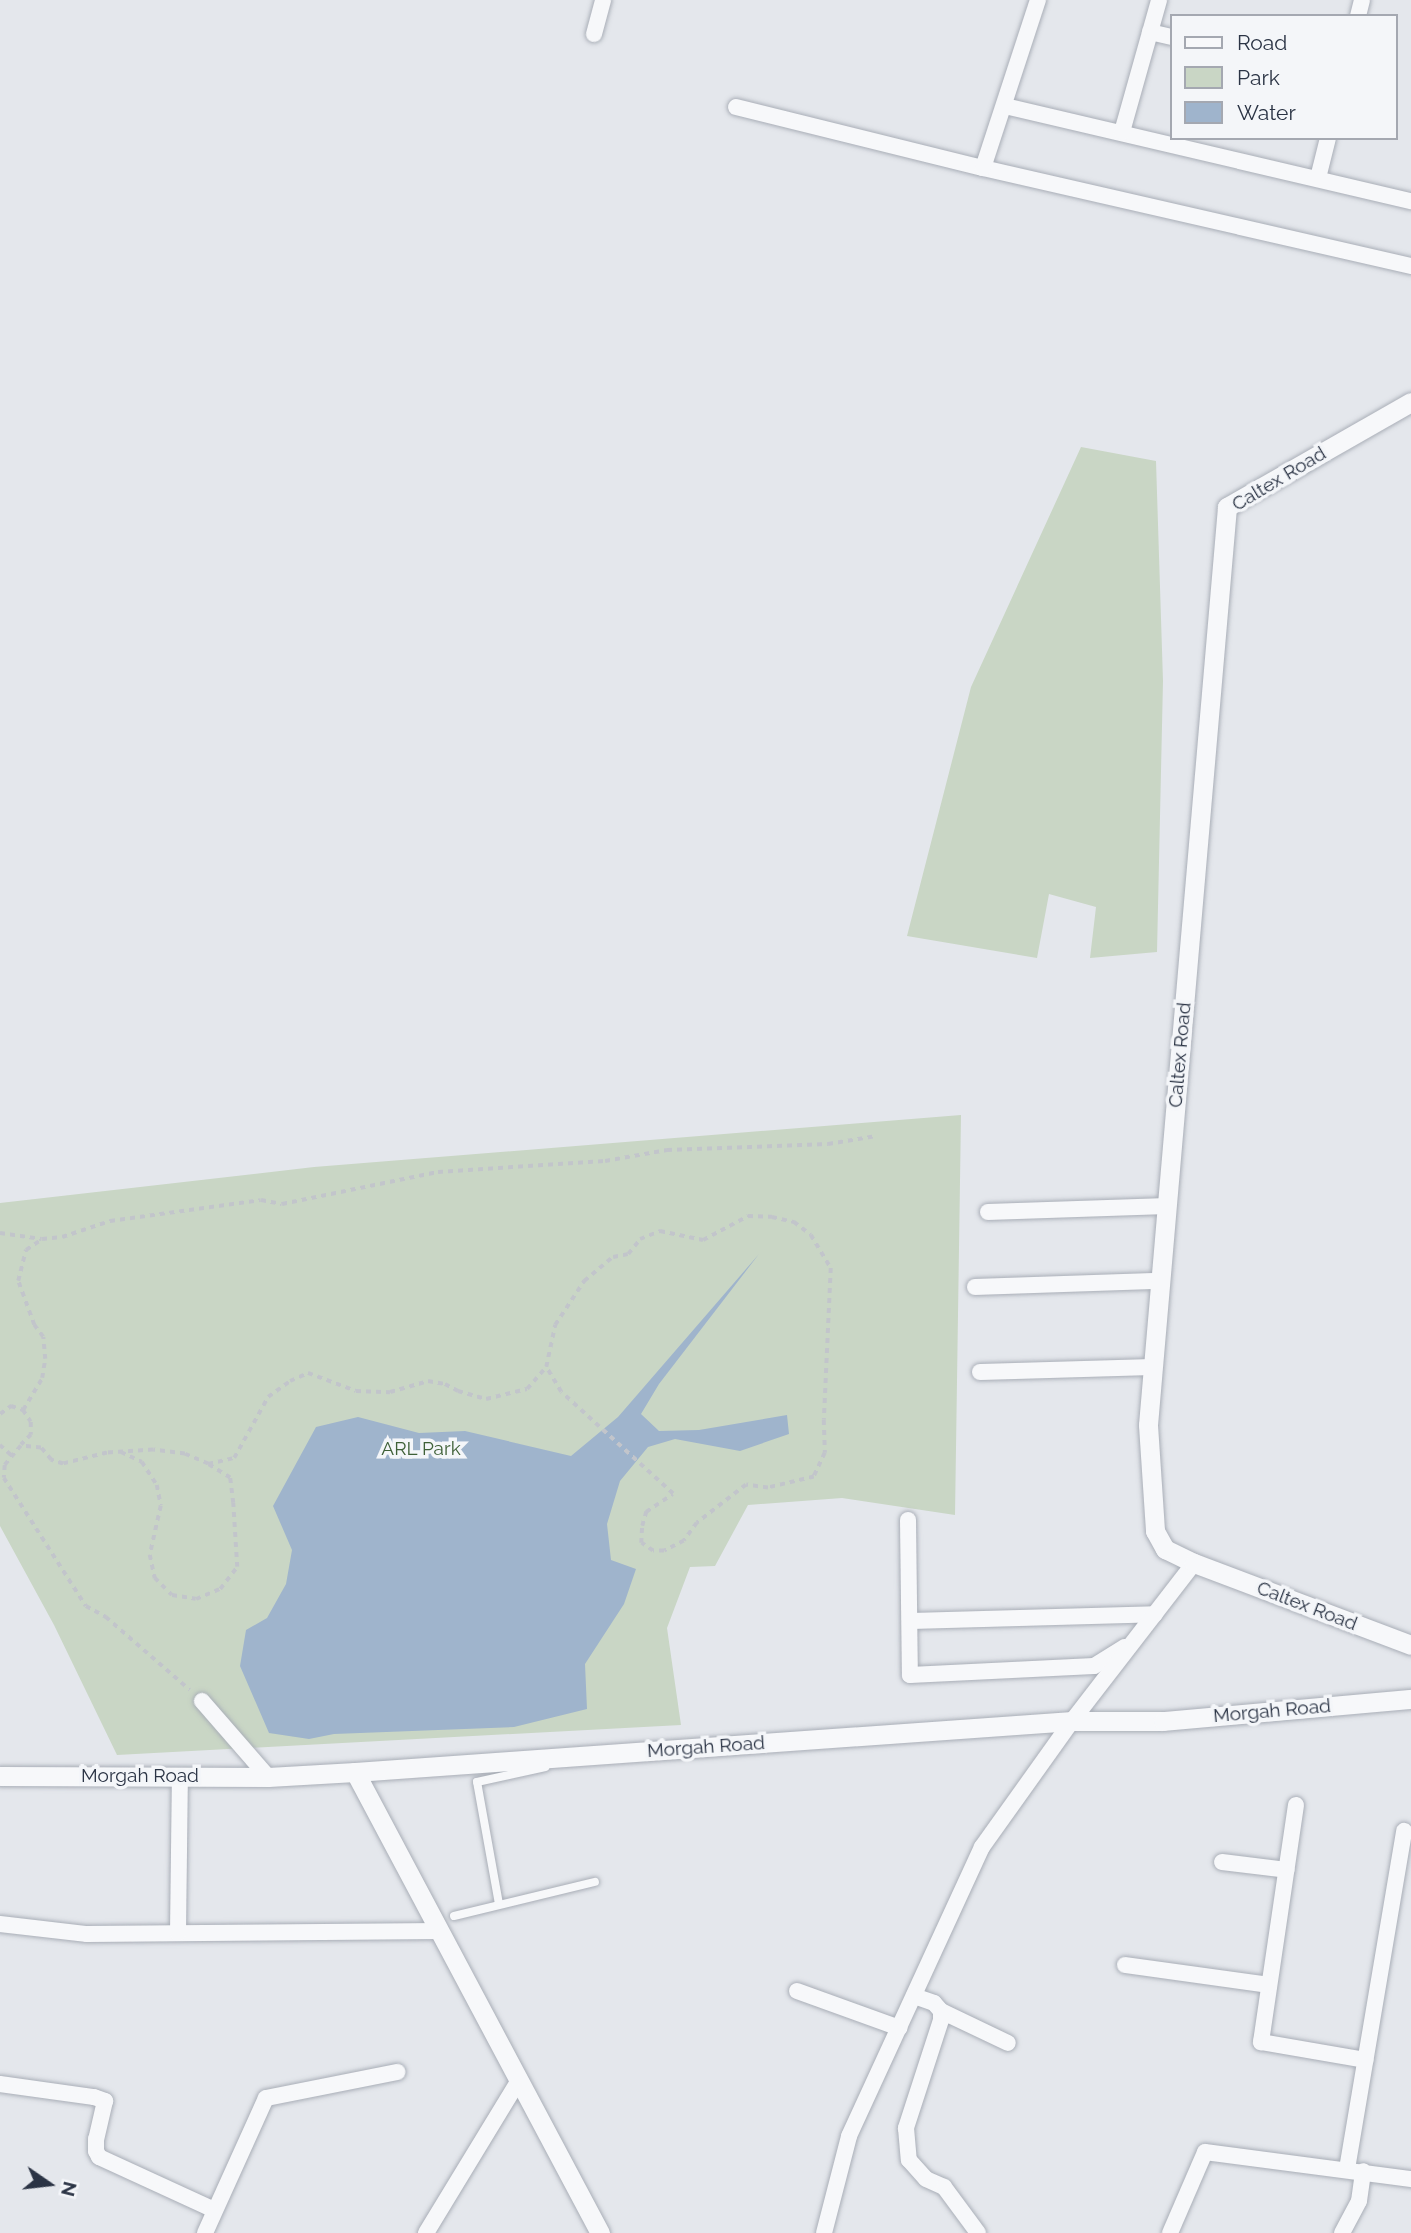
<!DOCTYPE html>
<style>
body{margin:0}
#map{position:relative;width:1411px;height:2233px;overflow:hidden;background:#e4e7ec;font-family:Raleway,sans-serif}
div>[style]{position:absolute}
.green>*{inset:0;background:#c9d6c5}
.water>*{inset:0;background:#9fb4cc}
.path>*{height:3.5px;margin-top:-1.75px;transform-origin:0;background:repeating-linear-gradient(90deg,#c2c5cb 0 5px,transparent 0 10px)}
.roads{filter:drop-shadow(0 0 2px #a9aeb7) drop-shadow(0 0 2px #a9aeb7)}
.service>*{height:8px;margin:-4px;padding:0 4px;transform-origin:4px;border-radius:4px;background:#f7f8fa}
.minor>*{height:16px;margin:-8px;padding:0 8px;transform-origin:8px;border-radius:8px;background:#f7f8fa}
.tertiary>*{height:19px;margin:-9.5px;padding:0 9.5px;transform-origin:9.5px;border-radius:9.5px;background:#f7f8fa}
span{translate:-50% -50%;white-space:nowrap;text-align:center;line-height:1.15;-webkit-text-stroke:7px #f4f6f9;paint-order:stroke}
.street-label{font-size:19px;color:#2b3445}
.park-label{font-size:19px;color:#3f6138}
.legend{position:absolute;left:1170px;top:14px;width:228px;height:126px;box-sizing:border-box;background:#f4f6f9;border:2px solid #a4a8b1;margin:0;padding:9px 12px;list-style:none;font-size:21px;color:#2b3445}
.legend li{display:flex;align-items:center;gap:14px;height:35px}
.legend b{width:35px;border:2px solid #a4a8b1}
.north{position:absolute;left:14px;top:2149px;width:70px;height:70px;-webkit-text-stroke:5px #f4f6f9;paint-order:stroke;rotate:104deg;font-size:19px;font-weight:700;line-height:28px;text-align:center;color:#2b3445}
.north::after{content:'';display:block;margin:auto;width:24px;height:32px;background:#2b3445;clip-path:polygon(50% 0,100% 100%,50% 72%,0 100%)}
</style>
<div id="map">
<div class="green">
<i style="clip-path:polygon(1081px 447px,1156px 461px,1163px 681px,1157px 952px,1090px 958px,1096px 907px,1049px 894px,1037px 958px,907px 936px,971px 687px)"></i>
<i style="clip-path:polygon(961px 1115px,955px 1515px,842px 1498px,748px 1505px,715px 1566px,690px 1567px,667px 1628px,681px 1725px,117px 1755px,54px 1625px,0 1526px,0 1203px,314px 1167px)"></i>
</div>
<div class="water">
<i style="clip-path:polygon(759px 1254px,659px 1384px,641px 1414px,659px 1431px,699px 1430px,787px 1415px,789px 1434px,740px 1451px,675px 1439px,648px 1447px,620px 1481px,607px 1524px,611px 1560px,636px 1569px,624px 1604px,585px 1664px,587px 1709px,514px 1727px,334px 1734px,309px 1739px,269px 1733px,240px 1666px,246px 1630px,267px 1618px,286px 1584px,292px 1550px,273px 1506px,316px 1427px,358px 1417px,419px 1433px,465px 1431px,571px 1456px,618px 1417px)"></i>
</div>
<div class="path">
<i style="left:0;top:1233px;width:42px;rotate:8.1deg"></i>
<i style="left:42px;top:1239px;width:20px;rotate:-6deg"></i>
<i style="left:62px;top:1237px;width:51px;rotate:-18.4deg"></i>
<i style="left:110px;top:1221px;width:152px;rotate:-7.9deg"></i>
<i style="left:261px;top:1200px;width:21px;rotate:11deg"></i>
<i style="left:282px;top:1204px;width:159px;rotate:-11.6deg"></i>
<i style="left:438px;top:1172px;width:167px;rotate:-3.8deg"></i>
<i style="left:605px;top:1161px;width:63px;rotate:-10.1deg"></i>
<i style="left:667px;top:1150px;width:161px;rotate:-2.1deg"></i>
<i style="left:828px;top:1144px;width:49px;rotate:-9.5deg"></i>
<i style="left:23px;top:1410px;width:37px;rotate:-59deg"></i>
<i style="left:42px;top:1378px;width:19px;rotate:-81deg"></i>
<i style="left:45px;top:1359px;width:22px;rotate:-95deg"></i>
<i style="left:43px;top:1337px;width:15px;rotate:-127deg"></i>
<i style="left:34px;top:1325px;width:47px;rotate:-110deg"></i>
<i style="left:18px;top:1281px;width:32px;rotate:-76deg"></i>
<i style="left:26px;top:1250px;width:18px;rotate:-34deg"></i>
<i style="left:0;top:1414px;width:14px;rotate:-36deg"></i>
<i style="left:11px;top:1406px;width:13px;rotate:18deg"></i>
<i style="left:23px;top:1410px;width:14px;rotate:56deg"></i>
<i style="left:31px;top:1422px;width:13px;rotate:90deg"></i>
<i style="left:31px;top:1435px;width:14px;rotate:135deg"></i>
<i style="left:0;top:1445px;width:15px;rotate:42deg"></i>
<i style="left:121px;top:1452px;width:23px;rotate:25deg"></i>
<i style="left:142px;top:1462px;width:27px;rotate:57deg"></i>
<i style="left:157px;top:1485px;width:21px;rotate:79deg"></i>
<i style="left:161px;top:1506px;width:50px;rotate:102.7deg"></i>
<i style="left:150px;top:1555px;width:24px;rotate:78deg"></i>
<i style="left:155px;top:1578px;width:24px;rotate:45deg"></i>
<i style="left:172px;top:1595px;width:24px;rotate:9deg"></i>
<i style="left:196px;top:1599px;width:26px;rotate:-23deg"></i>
<i style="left:220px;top:1589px;width:28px;rotate:-52deg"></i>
<i style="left:237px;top:1567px;width:64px;rotate:-93.6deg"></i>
<i style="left:233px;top:1503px;width:25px;rotate:-97deg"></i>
<i style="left:230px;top:1478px;width:26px;rotate:-148deg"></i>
<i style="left:208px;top:1464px;width:25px;rotate:-157deg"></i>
<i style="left:185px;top:1454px;width:32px;rotate:-173deg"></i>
<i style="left:153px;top:1450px;width:46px;rotate:176.3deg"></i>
<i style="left:107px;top:1453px;width:45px;rotate:166deg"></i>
<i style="left:63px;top:1464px;width:13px;rotate:-162deg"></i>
<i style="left:51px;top:1460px;width:16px;rotate:-130deg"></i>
<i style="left:41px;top:1448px;width:20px;rotate:-174deg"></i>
<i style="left:21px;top:1446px;width:25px;rotate:130deg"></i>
<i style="left:5px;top:1465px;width:13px;rotate:94deg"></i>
<i style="left:4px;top:1478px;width:152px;rotate:57.4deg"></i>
<i style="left:86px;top:1606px;width:23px;rotate:29deg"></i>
<i style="left:106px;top:1617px;width:111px;rotate:41deg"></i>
<i style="left:208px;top:1464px;width:27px;rotate:-13deg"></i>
<i style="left:234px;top:1458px;width:70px;rotate:-60.9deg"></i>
<i style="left:268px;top:1397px;width:27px;rotate:-36deg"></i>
<i style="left:290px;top:1381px;width:20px;rotate:-24deg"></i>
<i style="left:308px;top:1373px;width:51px;rotate:20.6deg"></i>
<i style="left:356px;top:1391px;width:34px;rotate:2deg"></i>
<i style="left:390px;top:1392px;width:40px;rotate:-16deg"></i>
<i style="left:428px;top:1381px;width:17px;rotate:10deg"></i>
<i style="left:445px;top:1384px;width:15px;rotate:28deg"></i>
<i style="left:458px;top:1391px;width:29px;rotate:16deg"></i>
<i style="left:486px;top:1399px;width:42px;rotate:-13.7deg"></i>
<i style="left:527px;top:1389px;width:29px;rotate:-49deg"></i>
<i style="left:546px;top:1367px;width:43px;rotate:-77.9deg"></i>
<i style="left:555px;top:1325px;width:53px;rotate:-56.6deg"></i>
<i style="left:584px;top:1281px;width:38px;rotate:-40deg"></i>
<i style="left:613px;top:1257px;width:15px;rotate:-11deg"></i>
<i style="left:628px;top:1254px;width:19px;rotate:-51deg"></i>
<i style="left:640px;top:1239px;width:22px;rotate:-22deg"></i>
<i style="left:660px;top:1231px;width:44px;rotate:11.8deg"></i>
<i style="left:703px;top:1240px;width:51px;rotate:-28.1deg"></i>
<i style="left:748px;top:1216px;width:24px;rotate:2deg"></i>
<i style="left:772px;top:1217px;width:23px;rotate:13deg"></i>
<i style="left:794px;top:1222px;width:21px;rotate:37deg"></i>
<i style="left:811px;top:1235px;width:39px;rotate:59deg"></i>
<i style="left:831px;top:1268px;width:152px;rotate:92.6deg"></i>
<i style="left:824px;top:1420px;width:33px;rotate:88deg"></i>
<i style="left:825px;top:1453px;width:26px;rotate:115deg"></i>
<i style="left:814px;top:1477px;width:47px;rotate:166.6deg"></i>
<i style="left:768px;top:1488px;width:22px;rotate:-172deg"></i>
<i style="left:746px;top:1485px;width:62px;rotate:142.2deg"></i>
<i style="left:697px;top:1523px;width:22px;rotate:126deg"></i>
<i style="left:684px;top:1541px;width:22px;rotate:153deg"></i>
<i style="left:664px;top:1551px;width:11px;rotate:180deg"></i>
<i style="left:653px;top:1551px;width:14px;rotate:-146deg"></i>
<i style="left:641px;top:1543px;width:17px;rotate:-87deg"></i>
<i style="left:642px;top:1526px;width:15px;rotate:-74deg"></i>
<i style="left:646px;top:1512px;width:32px;rotate:-34deg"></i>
<i style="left:673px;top:1494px;width:151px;rotate:-137.7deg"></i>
<i style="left:561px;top:1392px;width:29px;rotate:-121deg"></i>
</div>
<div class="roads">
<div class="service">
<i style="left:499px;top:1904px;width:124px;rotate:-100.2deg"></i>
<i style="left:477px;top:1782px;width:70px;rotate:-12.4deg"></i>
<i style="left:454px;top:1916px;width:145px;rotate:-13.6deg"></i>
</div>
<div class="minor">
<i style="left:1358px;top:16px;width:16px;rotate:-76deg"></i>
<i style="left:1150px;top:32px;width:22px;rotate:13deg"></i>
<i style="left:594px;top:34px;width:35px;rotate:-75deg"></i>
<i style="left:1005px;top:106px;width:417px;rotate:13.2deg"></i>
<i style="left:736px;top:107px;width:254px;rotate:13.9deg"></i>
<i style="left:983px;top:168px;width:439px;rotate:12.9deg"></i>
<i style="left:1122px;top:132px;width:137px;rotate:-74.3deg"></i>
<i style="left:983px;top:168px;width:177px;rotate:-71.9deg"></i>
<i style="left:1318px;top:178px;width:41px;rotate:-76deg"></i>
<i style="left:988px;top:1212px;width:179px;rotate:-1.9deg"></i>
<i style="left:975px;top:1287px;width:185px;rotate:-1.9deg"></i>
<i style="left:980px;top:1372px;width:173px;rotate:-1.7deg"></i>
<i style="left:908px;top:1520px;width:155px;rotate:89.3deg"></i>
<i style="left:910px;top:1675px;width:184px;rotate:-2.8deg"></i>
<i style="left:1094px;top:1666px;width:36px;rotate:-32deg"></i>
<i style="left:911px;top:1621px;width:244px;rotate:-1.6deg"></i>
<i style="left:202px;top:1701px;width:101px;rotate:49deg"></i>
<i style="left:1296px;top:1805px;width:240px;rotate:98.4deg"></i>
<i style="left:1261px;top:2042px;width:106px;rotate:9.8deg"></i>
<i style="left:1222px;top:1862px;width:65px;rotate:7deg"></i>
<i style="left:0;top:1924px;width:88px;rotate:6.6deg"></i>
<i style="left:87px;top:1934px;width:353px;rotate:-0.5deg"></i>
<i style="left:178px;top:1933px;width:157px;rotate:-89.3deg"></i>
<i style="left:1125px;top:1965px;width:145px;rotate:7.9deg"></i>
<i style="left:797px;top:1991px;width:109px;rotate:19.9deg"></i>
<i style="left:914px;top:1996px;width:21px;rotate:19deg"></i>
<i style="left:934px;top:2003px;width:11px;rotate:49deg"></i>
<i style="left:941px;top:2011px;width:9px;rotate:90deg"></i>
<i style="left:941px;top:2020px;width:114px;rotate:108deg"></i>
<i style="left:906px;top:2128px;width:32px;rotate:85deg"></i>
<i style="left:909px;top:2160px;width:25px;rotate:48deg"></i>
<i style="left:926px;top:2179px;width:20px;rotate:24deg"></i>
<i style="left:944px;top:2187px;width:57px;rotate:53.5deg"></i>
<i style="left:941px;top:2011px;width:74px;rotate:25.5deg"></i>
<i style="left:0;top:2084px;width:95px;rotate:7.9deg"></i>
<i style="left:94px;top:2097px;width:12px;rotate:20deg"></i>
<i style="left:105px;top:2101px;width:39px;rotate:103deg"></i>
<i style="left:96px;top:2139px;width:12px;rotate:90deg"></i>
<i style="left:96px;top:2151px;width:7px;rotate:63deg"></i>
<i style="left:99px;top:2157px;width:127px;rotate:24.7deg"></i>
<i style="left:1347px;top:2169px;width:343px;rotate:-80.4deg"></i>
<i style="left:205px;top:2233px;width:148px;rotate:-65.7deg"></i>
<i style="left:266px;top:2098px;width:134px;rotate:-11.2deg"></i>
<i style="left:426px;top:2233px;width:179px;rotate:-58.7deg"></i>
<i style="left:824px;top:2233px;width:100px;rotate:-75.5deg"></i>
<i style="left:849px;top:2136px;width:318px;rotate:-65.3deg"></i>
<i style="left:982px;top:1847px;width:155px;rotate:-54.5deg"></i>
<i style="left:1072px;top:1721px;width:200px;rotate:-52.3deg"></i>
<i style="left:1170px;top:2233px;width:88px;rotate:-66.6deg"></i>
<i style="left:1205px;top:2152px;width:208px;rotate:7.5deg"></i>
<i style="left:1342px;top:2233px;width:36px;rotate:-62deg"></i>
<i style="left:1359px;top:2201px;width:30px;rotate:-82deg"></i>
</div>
<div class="tertiary">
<i style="left:1411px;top:402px;width:212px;rotate:150.3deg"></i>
<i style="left:1227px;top:507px;width:921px;rotate:94.92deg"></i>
<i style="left:1148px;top:1425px;width:106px;rotate:86.2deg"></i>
<i style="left:1155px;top:1531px;width:21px;rotate:61deg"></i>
<i style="left:1165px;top:1549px;width:32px;rotate:26deg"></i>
<i style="left:1194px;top:1563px;width:232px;rotate:20.7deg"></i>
<i style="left:355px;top:1772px;width:522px;rotate:62.01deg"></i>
<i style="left:0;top:1776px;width:268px;rotate:0.2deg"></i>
<i style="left:268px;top:1777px;width:87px;rotate:-3.3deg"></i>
<i style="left:355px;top:1772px;width:719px;rotate:-4.07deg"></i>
<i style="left:1072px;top:1721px;width:91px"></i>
<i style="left:1163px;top:1721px;width:249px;rotate:-5.1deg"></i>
</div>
</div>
<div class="street-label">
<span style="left:1279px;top:479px;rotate:-31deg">Caltex Road</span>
<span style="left:1180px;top:1055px;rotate:-85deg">Caltex Road</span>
<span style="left:1307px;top:1606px;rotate:21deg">Caltex Road</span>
<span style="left:1272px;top:1711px;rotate:-5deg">Morgah Road</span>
<span style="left:706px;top:1747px;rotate:-4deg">Morgah Road</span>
<span style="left:140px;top:1776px">Morgah Road</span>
</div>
<div class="park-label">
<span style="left:421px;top:1449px">ARL Park</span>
</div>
<ul class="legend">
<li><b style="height:9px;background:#f7f8fa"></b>Road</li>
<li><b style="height:19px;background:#c9d6c5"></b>Park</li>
<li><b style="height:19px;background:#9fb4cc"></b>Water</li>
</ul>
<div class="north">N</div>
</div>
